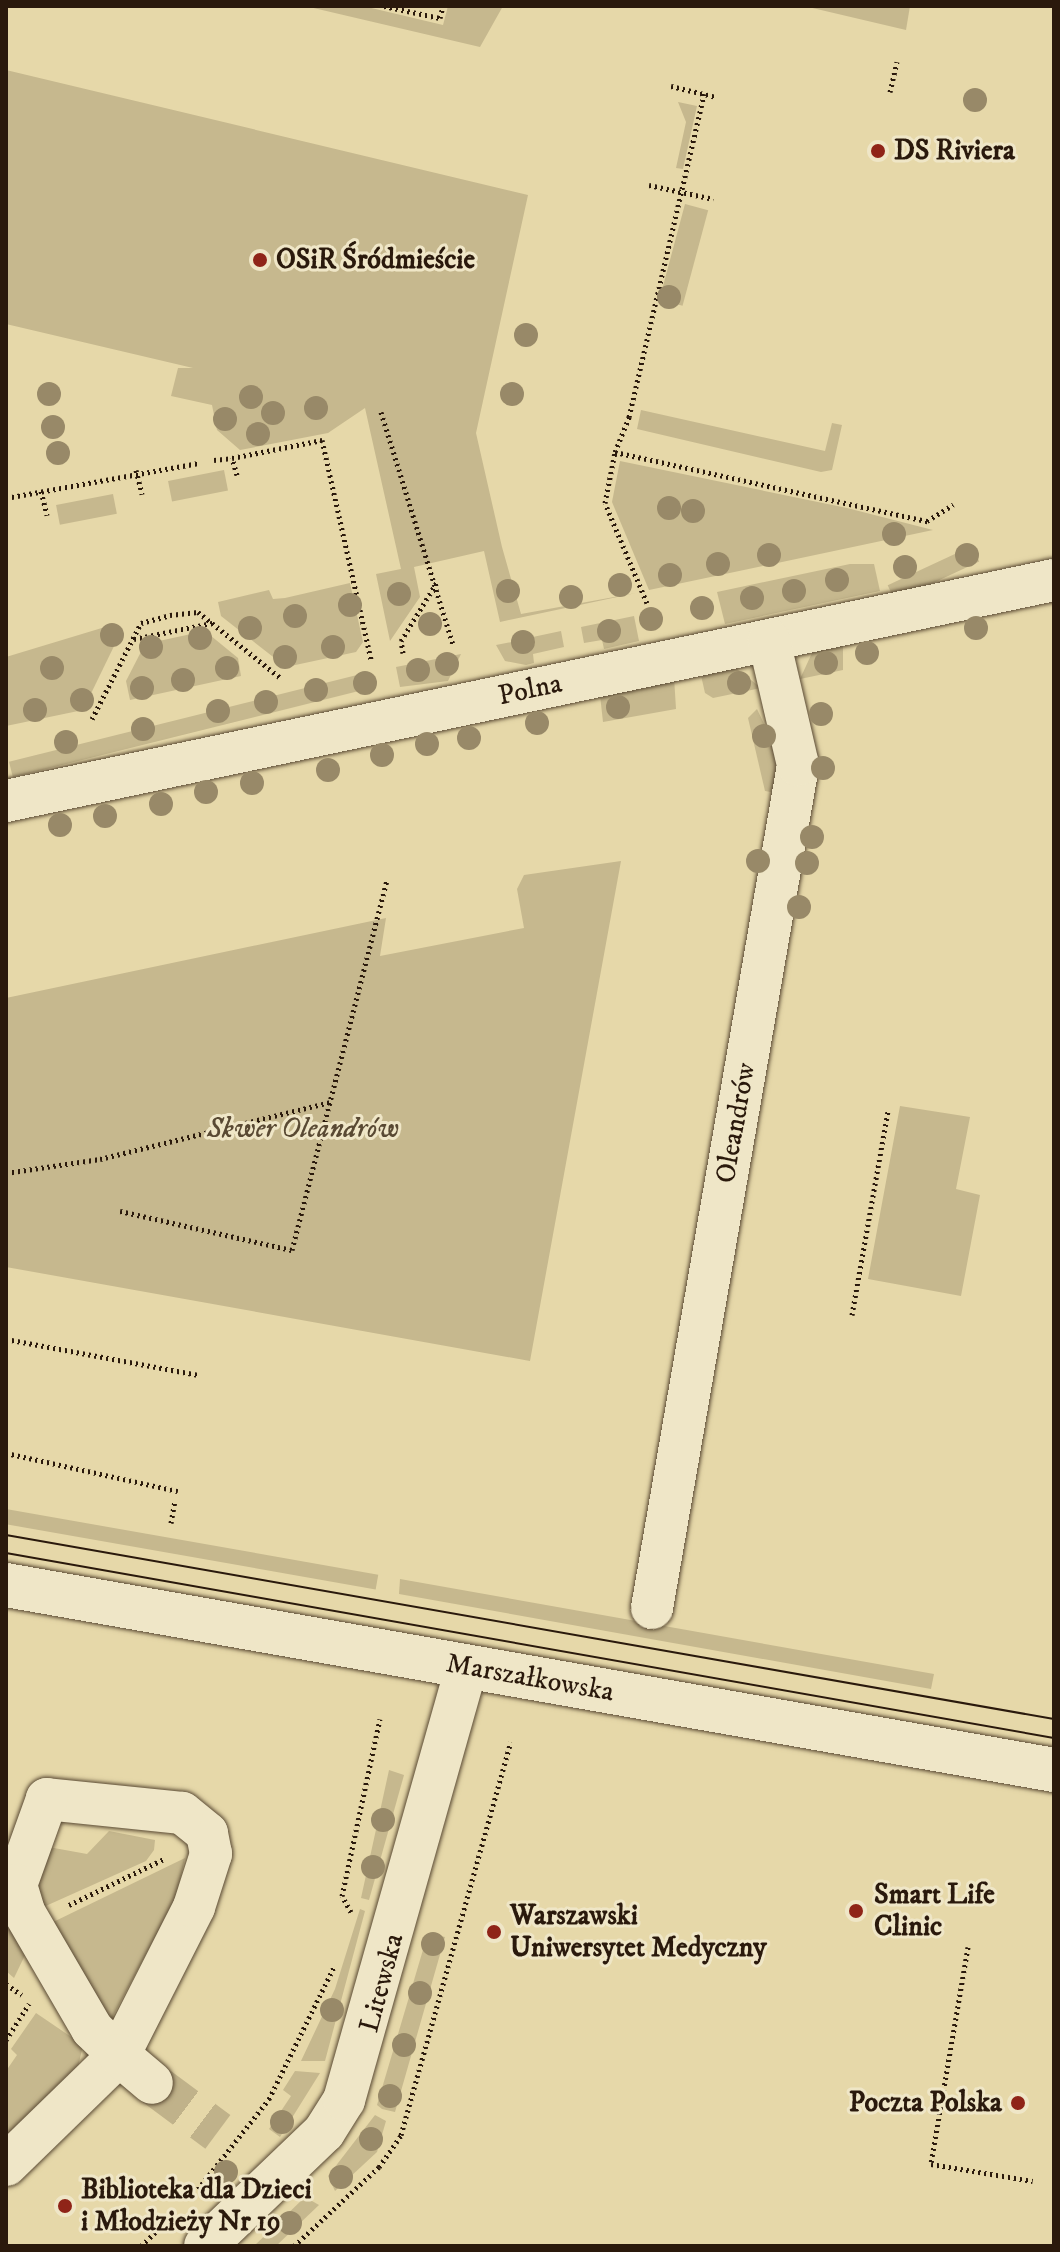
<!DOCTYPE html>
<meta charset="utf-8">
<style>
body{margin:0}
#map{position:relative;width:1060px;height:2252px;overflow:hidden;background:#e6d8a9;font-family:"IM FELL DW Pica",serif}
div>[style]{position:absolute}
.green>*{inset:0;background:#c6b88e;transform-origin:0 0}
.street-tunnel>*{height:42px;margin-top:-21px;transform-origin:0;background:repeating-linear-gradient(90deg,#c0b28a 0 42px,transparent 0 63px)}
.path>*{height:5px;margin-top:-2.5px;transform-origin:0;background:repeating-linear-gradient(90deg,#2a190c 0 2px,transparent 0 6px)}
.roads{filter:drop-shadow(0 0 2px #594933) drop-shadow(0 0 2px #594933)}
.street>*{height:42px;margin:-21px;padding:0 21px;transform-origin:21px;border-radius:21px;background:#efe6c7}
.secondary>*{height:44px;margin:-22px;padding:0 22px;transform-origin:22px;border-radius:22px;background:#efe6c7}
.tram>*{height:2px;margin:-1px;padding:0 1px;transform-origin:1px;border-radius:1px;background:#2a190c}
.trees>*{width:24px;height:24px;margin:-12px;border-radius:50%;background:#988968}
.dots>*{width:22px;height:22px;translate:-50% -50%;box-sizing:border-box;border:4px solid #efe6c7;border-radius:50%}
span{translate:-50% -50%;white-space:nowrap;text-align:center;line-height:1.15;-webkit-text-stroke:6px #efe6c7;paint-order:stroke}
.poi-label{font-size:28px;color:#2a190c;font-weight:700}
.left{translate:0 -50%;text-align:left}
.right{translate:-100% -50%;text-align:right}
.street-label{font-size:28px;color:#2a190c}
.park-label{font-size:28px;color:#594933;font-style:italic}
.frame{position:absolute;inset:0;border:8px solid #2a190c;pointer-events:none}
</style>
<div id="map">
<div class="green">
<i style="clip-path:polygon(305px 6px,363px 6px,443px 25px,448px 6px,503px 6px,480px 47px)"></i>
<i style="clip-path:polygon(804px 6px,910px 6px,906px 30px)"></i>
<i style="clip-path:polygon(6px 70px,528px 195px,476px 433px,502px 547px,521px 614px,636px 593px,500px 622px,484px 551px,414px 567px,420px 597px,390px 641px,376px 574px,401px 569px,365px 408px,328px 433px,240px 450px,217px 430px,212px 405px,171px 396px,178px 368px,193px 368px,6px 324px)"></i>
<i style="clip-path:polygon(678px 102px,697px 106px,683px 169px,676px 168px,686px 122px)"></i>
<i style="left:685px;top:204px;width:24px;height:99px;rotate:15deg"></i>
<i style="clip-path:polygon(641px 410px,825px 451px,832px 423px,842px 425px,832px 470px,821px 472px,637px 429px)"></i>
<i style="clip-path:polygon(620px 461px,847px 508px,933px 530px,649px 590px,612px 502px)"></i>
<i style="left:224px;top:470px;width:21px;height:57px;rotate:79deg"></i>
<i style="left:113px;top:494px;width:20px;height:58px;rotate:79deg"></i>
<i style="left:972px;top:546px;width:17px;height:93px;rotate:65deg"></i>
<i style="clip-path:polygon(850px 564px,874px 564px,880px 591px,725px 624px,717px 592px)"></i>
<i style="clip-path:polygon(350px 583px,363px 642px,356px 652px,286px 667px,221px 616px,218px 602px,269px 590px,273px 599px,285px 598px)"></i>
<i style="clip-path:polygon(634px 616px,639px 641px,604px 649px,602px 640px,584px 643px,581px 627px)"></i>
<i style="clip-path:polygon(115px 624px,117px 640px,83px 710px,6px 726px,6px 657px)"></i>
<i style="clip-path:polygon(205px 631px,238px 658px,241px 676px,130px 700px,126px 681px,145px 644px)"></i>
<i style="clip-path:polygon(561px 631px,564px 647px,533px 654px,534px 663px,526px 665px,505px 661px,496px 645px,517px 641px,525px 648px,528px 638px)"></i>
<i style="clip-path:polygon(843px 641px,843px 670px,800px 679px,812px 653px)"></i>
<i style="clip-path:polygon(461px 654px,448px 681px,400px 687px,396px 667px)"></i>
<i style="clip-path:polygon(736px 668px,761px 688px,713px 698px,705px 693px,700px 671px)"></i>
<i style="left:369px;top:672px;width:16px;height:371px;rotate:76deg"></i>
<i style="clip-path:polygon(674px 677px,676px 709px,603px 722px,600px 695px)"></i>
<i style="clip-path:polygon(757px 709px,779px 755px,776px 793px,765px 791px,748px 718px)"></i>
<i style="clip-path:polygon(621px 861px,530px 1361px,6px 1267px,6px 998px,386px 918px,380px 956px,524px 928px,517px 889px,524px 875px)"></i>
<i style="clip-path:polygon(900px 1106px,970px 1117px,956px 1189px,980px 1195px,961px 1296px,868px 1279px)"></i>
<i style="left:6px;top:1509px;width:378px;height:15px;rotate:10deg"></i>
<i style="clip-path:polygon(400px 1579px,698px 1632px,934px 1674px,931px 1689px,399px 1594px)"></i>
<i style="clip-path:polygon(389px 1770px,404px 1775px,369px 1900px,361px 1898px)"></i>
<i style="clip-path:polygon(109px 1831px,155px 1840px,154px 1850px,146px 1861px,39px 1909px,33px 1880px,43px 1846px,87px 1854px)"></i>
<i style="clip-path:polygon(185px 1858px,176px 1898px,107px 2027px,47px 1925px)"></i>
<i style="clip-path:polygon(6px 1901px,27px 1951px,14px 1978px,6px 1971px)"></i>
<i style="clip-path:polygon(360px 1909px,365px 1911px,325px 2061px,301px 2061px,335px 1989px)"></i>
<i style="clip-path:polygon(428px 1933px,445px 1937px,395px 2112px,382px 2109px,377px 2105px)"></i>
<i style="clip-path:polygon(36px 2013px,83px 2045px,76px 2076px,6px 2144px,6px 2071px,17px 2055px,11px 2049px)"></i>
<i style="clip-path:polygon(295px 2071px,320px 2073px,280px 2137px,269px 2129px,291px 2096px,283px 2090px)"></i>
<i style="clip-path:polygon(375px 2115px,386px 2121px,377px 2152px,335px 2191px,328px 2176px)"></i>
<i style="clip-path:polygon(305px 2197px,319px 2205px,276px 2246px,254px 2246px)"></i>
</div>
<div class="street-tunnel">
<i style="left:152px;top:2083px;width:82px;rotate:36.6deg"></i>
</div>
<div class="path">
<i style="left:384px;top:6px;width:57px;rotate:12.1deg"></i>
<i style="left:440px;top:18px;width:12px;rotate:-76deg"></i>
<i style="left:671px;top:86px;width:46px;rotate:13.7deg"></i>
<i style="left:890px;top:92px;width:31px;rotate:-77deg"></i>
<i style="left:649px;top:185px;width:66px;rotate:12.3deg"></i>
<i style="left:381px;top:412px;width:243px;rotate:72.8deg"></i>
<i style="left:615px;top:452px;width:38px;rotate:-68deg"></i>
<i style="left:629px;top:417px;width:332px;rotate:-76.9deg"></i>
<i style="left:214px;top:460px;width:18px;rotate:-6deg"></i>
<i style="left:136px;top:470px;width:25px;rotate:76deg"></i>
<i style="left:237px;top:475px;width:18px;rotate:-106deg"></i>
<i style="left:232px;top:458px;width:92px;rotate:-11.3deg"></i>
<i style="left:322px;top:440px;width:225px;rotate:77.4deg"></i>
<i style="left:41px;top:491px;width:25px;rotate:76deg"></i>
<i style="left:6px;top:498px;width:196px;rotate:-10.3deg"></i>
<i style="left:647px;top:603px;width:108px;rotate:-112.8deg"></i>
<i style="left:605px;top:503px;width:52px;rotate:-78.9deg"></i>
<i style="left:615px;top:452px;width:320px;rotate:12.5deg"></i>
<i style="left:927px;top:521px;width:31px;rotate:-32deg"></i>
<i style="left:134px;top:639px;width:80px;rotate:-11.6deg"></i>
<i style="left:403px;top:653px;width:12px;rotate:-99deg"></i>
<i style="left:401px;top:641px;width:69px;rotate:-58.6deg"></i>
<i style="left:92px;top:719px;width:108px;rotate:-63deg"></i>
<i style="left:141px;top:623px;width:30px;rotate:-15deg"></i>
<i style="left:170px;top:615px;width:28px;rotate:-6deg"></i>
<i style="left:198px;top:612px;width:107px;rotate:38.6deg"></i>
<i style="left:6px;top:1173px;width:95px;rotate:-8.5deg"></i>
<i style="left:100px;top:1159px;width:237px;rotate:-13.9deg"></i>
<i style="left:120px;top:1211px;width:176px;rotate:12.8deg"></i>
<i style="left:292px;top:1250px;width:381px;rotate:-75.6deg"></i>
<i style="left:852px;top:1315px;width:208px;rotate:-80deg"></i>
<i style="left:6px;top:1339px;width:196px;rotate:10.6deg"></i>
<i style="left:6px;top:1453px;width:176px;rotate:12.5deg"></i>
<i style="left:171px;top:1523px;width:22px;rotate:-80deg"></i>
<i style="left:69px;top:1905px;width:106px;rotate:-25.8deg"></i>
<i style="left:351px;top:1912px;width:18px;rotate:-119deg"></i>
<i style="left:342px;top:1896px;width:181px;rotate:-77.9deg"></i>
<i style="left:968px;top:1947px;width:220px;rotate:99.7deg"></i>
<i style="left:931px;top:2164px;width:103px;rotate:9.5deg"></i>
<i style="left:6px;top:1984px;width:19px;rotate:35deg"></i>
<i style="left:6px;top:2040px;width:43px;rotate:-57.4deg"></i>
<i style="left:198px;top:2189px;width:115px;rotate:-51.7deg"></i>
<i style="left:269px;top:2099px;width:147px;rotate:-63.8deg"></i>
<i style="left:141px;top:2246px;width:39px;rotate:-44deg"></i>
<i style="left:294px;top:2246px;width:116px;rotate:-42.9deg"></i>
<i style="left:379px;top:2167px;width:39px;rotate:-55deg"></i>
<i style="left:401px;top:2135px;width:408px;rotate:-74.4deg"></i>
</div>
<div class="roads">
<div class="street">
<i style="left:6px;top:801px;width:1071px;rotate:-11.91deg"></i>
<i style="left:652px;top:1608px;width:856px;rotate:-80.17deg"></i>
<i style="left:798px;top:765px;width:128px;rotate:-103.1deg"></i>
<i style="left:6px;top:2165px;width:158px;rotate:-44.2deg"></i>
<i style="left:119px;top:2055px;width:166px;rotate:-63.1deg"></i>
<i style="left:194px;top:1907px;width:56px;rotate:-72.2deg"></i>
<i style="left:211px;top:1854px;width:21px;rotate:-101deg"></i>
<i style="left:207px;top:1833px;width:32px;rotate:-141deg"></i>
<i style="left:182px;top:1813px;width:136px;rotate:-174.1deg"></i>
<i style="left:47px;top:1799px;width:91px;rotate:109.8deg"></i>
<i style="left:16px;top:1885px;width:28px;rotate:73deg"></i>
<i style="left:24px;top:1912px;width:135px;rotate:59.8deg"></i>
<i style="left:92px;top:2029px;width:37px;rotate:44deg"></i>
<i style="left:119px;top:2055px;width:43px;rotate:40.3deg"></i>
<i style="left:205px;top:2246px;width:165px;rotate:-43.8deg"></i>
<i style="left:324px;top:2132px;width:38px;rotate:-58deg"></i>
<i style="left:344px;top:2100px;width:449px;rotate:-74.2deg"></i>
</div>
<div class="secondary">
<i style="left:6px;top:1585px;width:1064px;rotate:10.01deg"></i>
</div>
</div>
<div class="tram">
<i style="left:6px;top:1535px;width:1064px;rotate:9.96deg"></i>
<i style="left:6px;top:1553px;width:1064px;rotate:10.01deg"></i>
</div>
<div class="trees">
<i style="left:975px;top:100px"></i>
<i style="left:669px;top:297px"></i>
<i style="left:526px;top:335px"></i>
<i style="left:49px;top:394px"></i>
<i style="left:512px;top:394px"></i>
<i style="left:251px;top:397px"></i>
<i style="left:316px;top:408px"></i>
<i style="left:273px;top:413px"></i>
<i style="left:225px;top:419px"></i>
<i style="left:53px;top:427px"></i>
<i style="left:258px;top:434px"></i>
<i style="left:58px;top:453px"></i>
<i style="left:669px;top:508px"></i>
<i style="left:693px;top:511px"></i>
<i style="left:894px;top:534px"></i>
<i style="left:769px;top:555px"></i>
<i style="left:967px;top:555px"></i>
<i style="left:718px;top:564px"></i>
<i style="left:905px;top:567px"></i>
<i style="left:670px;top:575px"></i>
<i style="left:837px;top:580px"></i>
<i style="left:620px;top:585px"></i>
<i style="left:508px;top:591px"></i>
<i style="left:794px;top:591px"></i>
<i style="left:399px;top:594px"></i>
<i style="left:571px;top:597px"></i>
<i style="left:752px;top:598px"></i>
<i style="left:350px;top:605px"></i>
<i style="left:702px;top:608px"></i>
<i style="left:295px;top:616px"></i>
<i style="left:651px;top:619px"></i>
<i style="left:430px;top:624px"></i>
<i style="left:250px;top:628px"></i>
<i style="left:976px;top:628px"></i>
<i style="left:609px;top:631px"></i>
<i style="left:112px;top:635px"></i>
<i style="left:200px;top:638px"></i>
<i style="left:523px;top:642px"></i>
<i style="left:151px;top:647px"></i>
<i style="left:333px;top:647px"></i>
<i style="left:867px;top:653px"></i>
<i style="left:285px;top:657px"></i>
<i style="left:826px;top:663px"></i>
<i style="left:447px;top:664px"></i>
<i style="left:52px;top:668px"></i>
<i style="left:227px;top:668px"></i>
<i style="left:418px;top:670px"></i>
<i style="left:183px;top:680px"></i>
<i style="left:365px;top:683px"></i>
<i style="left:739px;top:683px"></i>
<i style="left:142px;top:688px"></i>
<i style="left:316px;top:690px"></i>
<i style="left:82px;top:700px"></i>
<i style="left:266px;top:702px"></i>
<i style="left:618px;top:707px"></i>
<i style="left:35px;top:710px"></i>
<i style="left:218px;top:711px"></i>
<i style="left:821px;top:714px"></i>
<i style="left:537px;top:723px"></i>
<i style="left:143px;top:729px"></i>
<i style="left:764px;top:736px"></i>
<i style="left:469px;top:738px"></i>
<i style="left:66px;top:742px"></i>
<i style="left:427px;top:744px"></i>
<i style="left:382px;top:755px"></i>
<i style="left:823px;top:768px"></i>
<i style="left:328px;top:770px"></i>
<i style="left:252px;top:783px"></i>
<i style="left:206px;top:792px"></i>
<i style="left:161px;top:804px"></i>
<i style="left:105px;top:816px"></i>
<i style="left:60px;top:825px"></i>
<i style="left:812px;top:837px"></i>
<i style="left:758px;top:861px"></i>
<i style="left:807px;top:863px"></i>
<i style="left:799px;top:907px"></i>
<i style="left:383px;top:1820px"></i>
<i style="left:373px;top:1867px"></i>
<i style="left:433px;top:1944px"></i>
<i style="left:420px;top:1993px"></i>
<i style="left:332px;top:2010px"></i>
<i style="left:404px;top:2045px"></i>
<i style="left:390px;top:2096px"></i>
<i style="left:282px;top:2122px"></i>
<i style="left:371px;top:2139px"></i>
<i style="left:226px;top:2172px"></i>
<i style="left:341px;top:2177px"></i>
<i style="left:290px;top:2223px"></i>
</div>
<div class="dots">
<i style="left:878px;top:151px;background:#8f2418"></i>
<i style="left:260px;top:260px;background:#8f2418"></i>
<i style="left:856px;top:1911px;background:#8f2418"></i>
<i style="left:494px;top:1932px;background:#8f2418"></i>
<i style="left:1018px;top:2103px;background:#8f2418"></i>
<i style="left:65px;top:2206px;background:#8f2418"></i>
</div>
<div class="poi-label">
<span class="left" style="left:894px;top:151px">DS Riviera</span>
<span class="left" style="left:276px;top:260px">OSiR Śródmieście</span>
<span class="left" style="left:874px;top:1911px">Smart Life<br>Clinic</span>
<span class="left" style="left:510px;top:1932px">Warszawski<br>Uniwersytet Medyczny</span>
<span class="right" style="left:1002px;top:2103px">Poczta Polska</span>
<span class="left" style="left:81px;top:2206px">Biblioteka dla Dzieci<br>i Młodzieży Nr 19</span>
</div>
<div class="street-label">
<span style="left:530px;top:690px;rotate:-12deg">Polna</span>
<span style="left:736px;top:1123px;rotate:-80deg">Oleandrów</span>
<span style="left:530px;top:1678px;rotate:10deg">Marszałkowska</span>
<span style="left:382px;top:1983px;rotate:-75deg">Litewska</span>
</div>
<div class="park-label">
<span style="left:303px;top:1129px">Skwer Oleandrów</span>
</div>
<div class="frame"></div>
</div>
